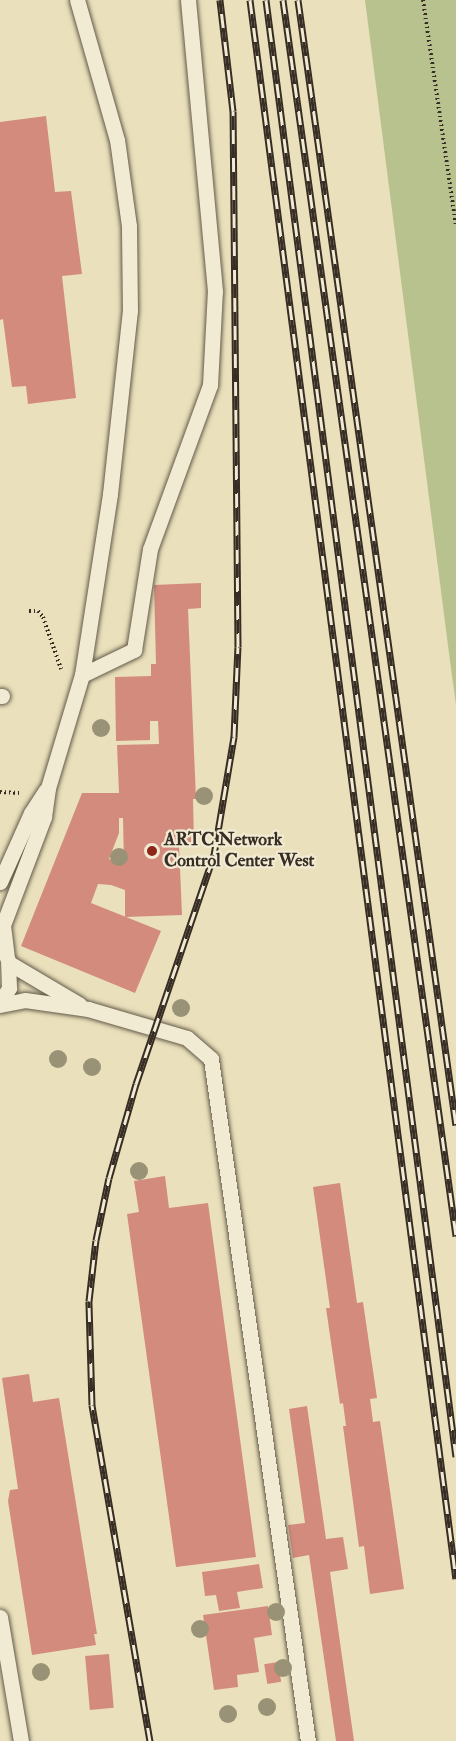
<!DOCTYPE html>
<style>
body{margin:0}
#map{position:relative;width:456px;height:1741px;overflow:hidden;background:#eae0bb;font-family:"IM FELL Double Pica",serif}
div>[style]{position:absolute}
.green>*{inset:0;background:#b8c28e}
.building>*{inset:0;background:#d38b7d;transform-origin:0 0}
.path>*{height:4px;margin-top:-2px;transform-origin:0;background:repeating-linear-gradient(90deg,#382d24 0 1.5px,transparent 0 4.5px)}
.roads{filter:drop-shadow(0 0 2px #645a4a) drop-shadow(0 0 2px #645a4a)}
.service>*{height:15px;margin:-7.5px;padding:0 7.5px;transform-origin:7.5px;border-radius:7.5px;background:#f1ebd3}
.rail>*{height:7px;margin-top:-3.5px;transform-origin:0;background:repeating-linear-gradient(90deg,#f1ebd3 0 14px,#382d24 0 28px);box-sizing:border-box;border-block:2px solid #382d24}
.trees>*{width:18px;height:18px;margin:-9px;border-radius:50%;background:#9a9276}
.dots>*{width:16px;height:16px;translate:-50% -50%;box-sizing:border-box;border:3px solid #f1ebd3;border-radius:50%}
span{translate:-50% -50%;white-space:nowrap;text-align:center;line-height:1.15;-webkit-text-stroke:4.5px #f1ebd3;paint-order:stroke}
.poi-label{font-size:18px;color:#382d24;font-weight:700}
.left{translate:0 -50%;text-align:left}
</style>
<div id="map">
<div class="green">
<i style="clip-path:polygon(365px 0,456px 0,456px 705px,450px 661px)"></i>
</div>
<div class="building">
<i style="clip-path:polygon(46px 116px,55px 192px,71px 191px,82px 274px,62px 276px,76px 398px,28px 404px,26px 386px,12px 387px,3px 319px,0 320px,0 122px)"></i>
<i style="clip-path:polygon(evenodd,201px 583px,201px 608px,188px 609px,196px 799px,193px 799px,194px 844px,179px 844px,182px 915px,125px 917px,125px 890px,111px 885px,98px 884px,91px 903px,161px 931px,135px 993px,21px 946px,82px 793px,119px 793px,117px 745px,159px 744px,158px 721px,150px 721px,150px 740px,116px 741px,115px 677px,151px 676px,151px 664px,156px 664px,154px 585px,201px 583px,119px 818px,123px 818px,124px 864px,120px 865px,109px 859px,119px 833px,119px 818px)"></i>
<i style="clip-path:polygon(165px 1176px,169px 1208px,208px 1203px,256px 1557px,176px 1567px,127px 1214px,139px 1212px,134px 1181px)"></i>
<i style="clip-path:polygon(340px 1183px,357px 1303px,363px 1302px,377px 1398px,370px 1399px,373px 1422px,380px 1421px,404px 1589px,370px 1594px,364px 1546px,359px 1547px,343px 1426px,346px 1426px,343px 1403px,340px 1404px,326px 1308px,330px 1308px,313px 1187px)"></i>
<i style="clip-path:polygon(29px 1374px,33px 1402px,59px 1398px,97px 1634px,94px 1634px,96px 1645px,32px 1655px,8px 1501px,10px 1490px,18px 1489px,2px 1378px)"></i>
<i style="clip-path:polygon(307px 1406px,326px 1539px,343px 1537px,348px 1569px,330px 1572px,354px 1741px,336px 1741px,309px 1555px,293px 1558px,288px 1525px,305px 1523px,289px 1409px)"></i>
<i style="clip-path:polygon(259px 1564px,263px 1588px,237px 1592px,240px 1608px,219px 1611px,216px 1595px,205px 1596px,202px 1572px)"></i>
<i style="clip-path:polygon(268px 1606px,272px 1635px,254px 1638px,259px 1672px,237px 1675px,238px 1687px,214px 1690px,203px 1615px)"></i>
<i style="left:109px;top:1654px;width:54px;height:24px;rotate:85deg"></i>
<i style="left:278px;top:1662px;width:20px;height:14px;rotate:81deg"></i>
</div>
<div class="path">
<i style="left:423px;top:0;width:229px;rotate:81.7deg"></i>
<i style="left:29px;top:611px;width:9px"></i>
<i style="left:38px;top:611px;width:8px;rotate:50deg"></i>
<i style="left:43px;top:617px;width:55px;rotate:70.9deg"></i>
<i style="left:0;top:792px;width:19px;rotate:3deg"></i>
</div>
<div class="roads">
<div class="service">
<i style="left:82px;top:675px;width:58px;rotate:-25.7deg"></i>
<i style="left:134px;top:650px;width:102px;rotate:-81deg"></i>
<i style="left:150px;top:549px;width:175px;rotate:-69.9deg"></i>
<i style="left:210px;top:385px;width:94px;rotate:-87deg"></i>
<i style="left:215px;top:291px;width:292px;rotate:-95.3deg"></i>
<i style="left:0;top:696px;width:2px"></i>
<i style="left:0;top:882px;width:76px;rotate:-65.8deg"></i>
<i style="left:31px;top:813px;width:27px;rotate:-57deg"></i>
<i style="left:7px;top:958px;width:33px;rotate:-97deg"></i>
<i style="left:3px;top:925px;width:116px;rotate:-69.2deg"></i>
<i style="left:44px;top:817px;width:29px;rotate:-82deg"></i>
<i style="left:48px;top:788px;width:118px;rotate:-73.3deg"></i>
<i style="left:82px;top:675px;width:183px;rotate:-81.2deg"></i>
<i style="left:110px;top:494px;width:184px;rotate:-83.8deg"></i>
<i style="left:130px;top:311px;width:85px;rotate:-90.7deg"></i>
<i style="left:129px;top:226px;width:87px;rotate:-97.9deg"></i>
<i style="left:117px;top:140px;width:146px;rotate:-105.9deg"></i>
<i style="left:9px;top:963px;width:82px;rotate:30.6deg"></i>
<i style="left:0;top:1002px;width:17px;rotate:-57deg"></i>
<i style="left:9px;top:988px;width:28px;rotate:-92deg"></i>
<i style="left:0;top:1005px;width:25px;rotate:-11deg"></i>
<i style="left:25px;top:1000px;width:64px;rotate:8.1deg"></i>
<i style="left:88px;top:1009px;width:103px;rotate:16.3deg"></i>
<i style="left:187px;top:1038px;width:32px;rotate:41deg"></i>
<i style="left:211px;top:1059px;width:689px;rotate:81.91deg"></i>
<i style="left:0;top:1617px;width:126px;rotate:80.4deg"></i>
</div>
</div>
<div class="rail">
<i style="left:250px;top:0;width:1592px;rotate:82.57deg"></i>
<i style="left:266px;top:0;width:1469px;rotate:82.57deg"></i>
<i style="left:283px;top:0;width:1248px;rotate:82.03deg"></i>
<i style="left:298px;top:0;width:1136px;rotate:82.01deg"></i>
<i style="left:150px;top:1741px;width:341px;rotate:-99.8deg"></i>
<i style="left:92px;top:1405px;width:104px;rotate:-91.7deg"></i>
<i style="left:89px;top:1301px;width:61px;rotate:-83.5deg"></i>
<i style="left:96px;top:1240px;width:63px;rotate:-78.2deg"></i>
<i style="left:109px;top:1178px;width:98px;rotate:-74deg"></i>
<i style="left:136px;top:1084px;width:242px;rotate:-71.2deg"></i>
<i style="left:214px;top:855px;width:120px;rotate:-80.4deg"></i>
<i style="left:234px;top:737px;width:90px;rotate:-87.5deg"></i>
<i style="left:238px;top:647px;width:536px;rotate:-90.53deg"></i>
<i style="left:233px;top:111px;width:112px;rotate:-96.7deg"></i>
</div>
<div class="trees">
<i style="left:101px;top:728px"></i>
<i style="left:204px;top:796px"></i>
<i style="left:119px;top:857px"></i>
<i style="left:181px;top:1008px"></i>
<i style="left:58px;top:1059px"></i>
<i style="left:92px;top:1067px"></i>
<i style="left:139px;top:1171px"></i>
<i style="left:276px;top:1612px"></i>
<i style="left:200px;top:1629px"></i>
<i style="left:283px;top:1668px"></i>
<i style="left:41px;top:1672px"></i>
<i style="left:267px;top:1707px"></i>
<i style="left:228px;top:1714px"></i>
</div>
<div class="dots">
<i style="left:152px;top:851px;background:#8f2418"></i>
</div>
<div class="poi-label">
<span class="left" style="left:164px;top:851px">ARTC Network<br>Control Center West</span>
</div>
</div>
